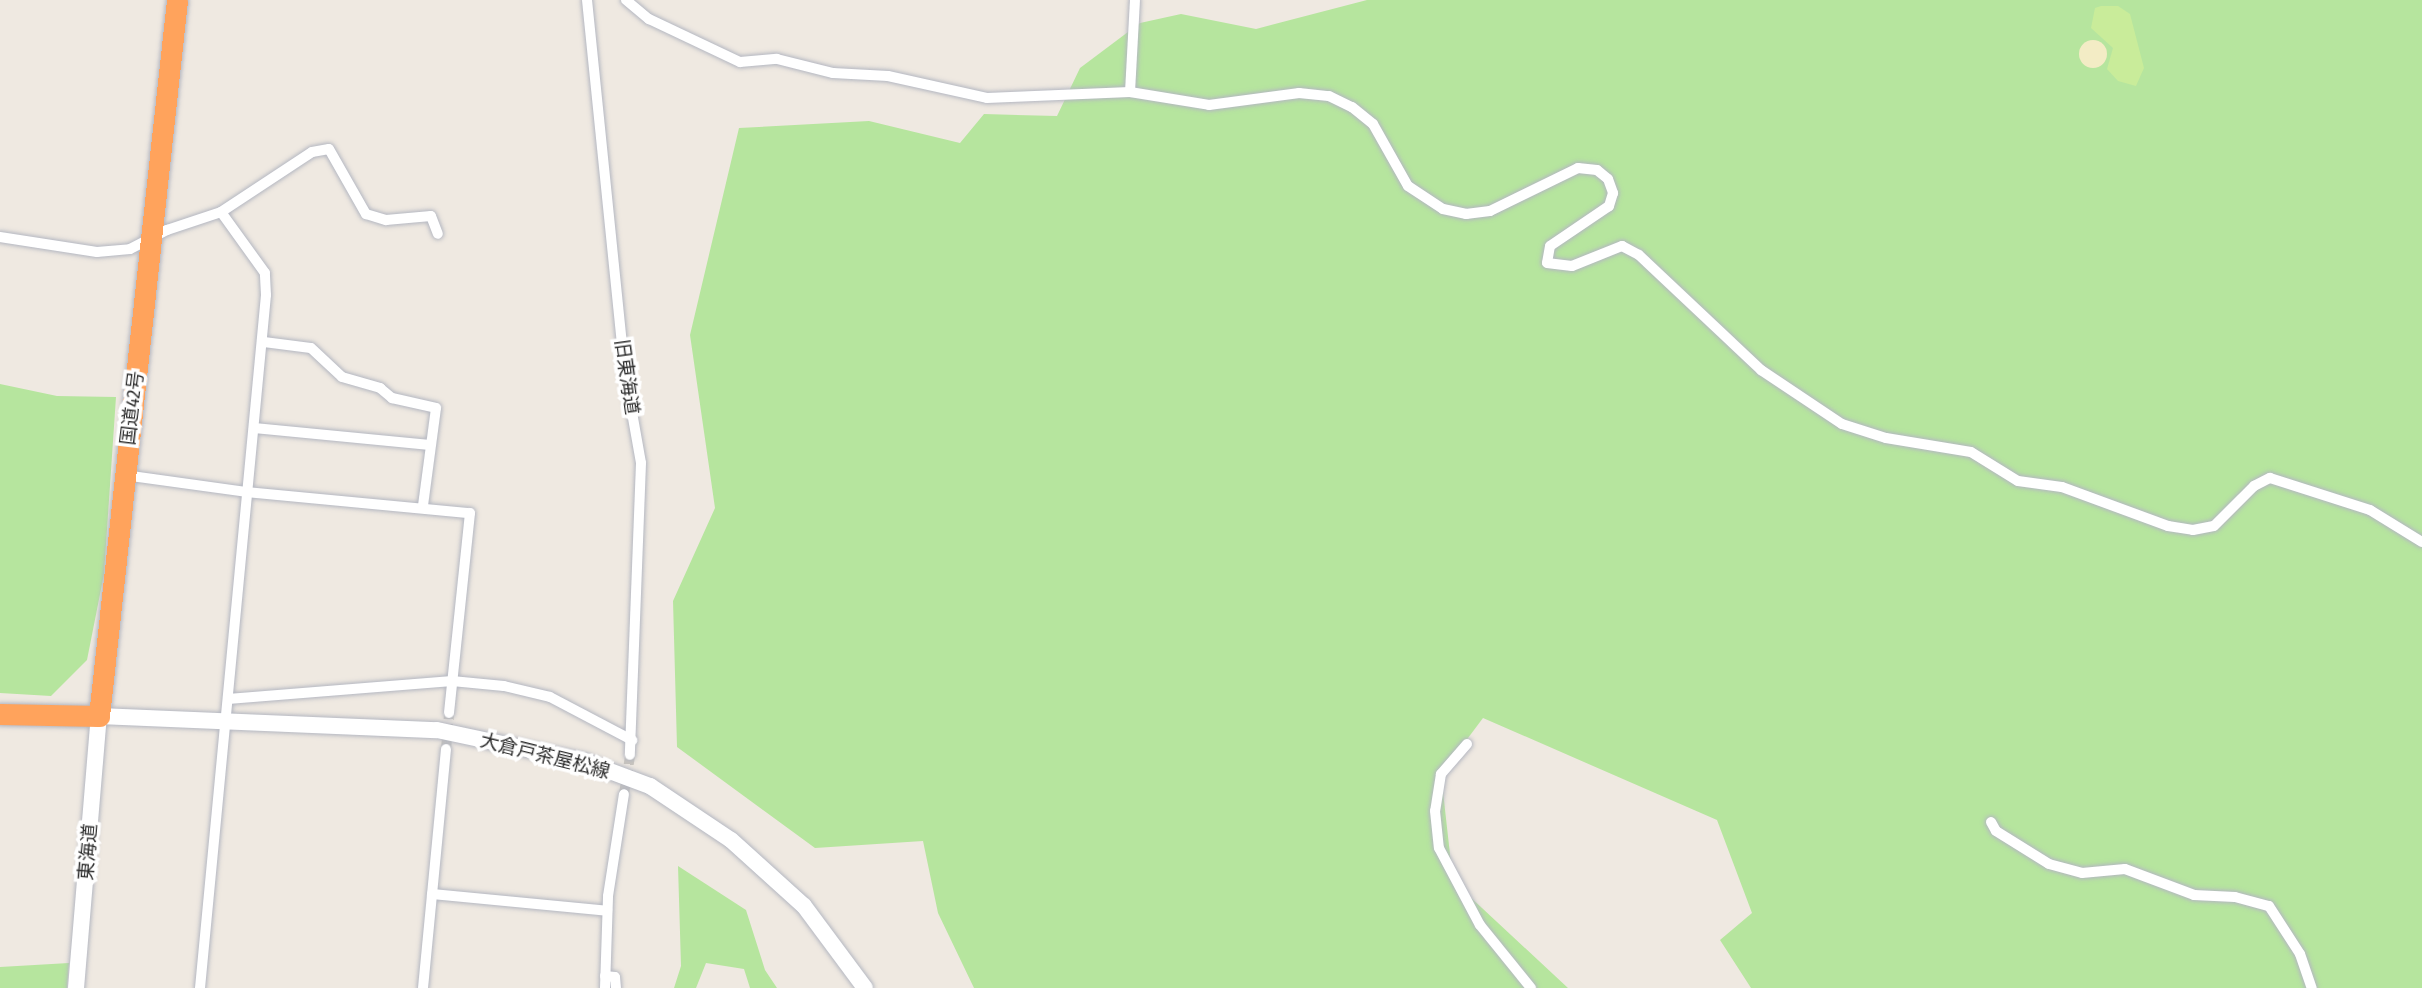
<!DOCTYPE html>
<meta charset="utf-8">
<style>
body{margin:0}
#map{position:relative;width:2422px;height:988px;overflow:hidden;background:#efe9e1;font-family:"Fira Sans Condensed","Noto Sans JP",sans-serif}
div>[style]{position:absolute}
.green>*{inset:0;background:#b6e59e}
.sand>*{inset:0;background:#f3ecc5}
.round{border-radius:50%}
.pitch>*{inset:0;background:#c9ec9a}
.street-tunnel>*{height:10px;margin-top:-5px;transform-origin:0;background:repeating-linear-gradient(90deg,#c8c4bd 0 10px,transparent 0 15px)}
.roads{filter:drop-shadow(0 0 2px #b4b7c1) drop-shadow(0 0 2px #b4b7c1)}
.street>*{height:10px;margin:-5px;padding:0 5px;transform-origin:5px;border-radius:5px;background:#fff}
.secondary>*{height:16px;margin:-8px;padding:0 8px;transform-origin:8px;border-radius:8px;background:#fff}
.highway>*{height:21px;margin:-10.5px;padding:0 10.5px;transform-origin:10.5px;border-radius:10.5px;background:#ffa35c}
span{translate:-50% -50%;white-space:nowrap;text-align:center;line-height:1.15;-webkit-text-stroke:7px #fff;paint-order:stroke}
.street-label{font-size:19px;color:#2e2e2e}
</style>
<div id="map">
<div class="green">
<i style="clip-path:polygon(1367px 0,2422px 0,2422px 988px,1751px 988px,1720px 940px,1752px 913px,1717px 820px,1483px 718px,1441px 774px,1453px 881px,1568px 988px,974px 988px,938px 913px,923px 841px,815px 848px,677px 747px,673px 601px,715px 508px,690px 335px,739px 128px,869px 121px,960px 143px,984px 114px,1057px 116px,1080px 68px,1140px 23px,1181px 14px,1256px 29px)"></i>
<i style="clip-path:polygon(0 384px,57px 396px,116px 397px,104px 574px,87px 660px,51px 696px,0 693px)"></i>
<i style="clip-path:polygon(678px 866px,746px 910px,765px 970px,777px 988px,750px 988px,744px 969px,706px 963px,696px 988px,674px 988px,681px 966px)"></i>
<i style="clip-path:polygon(69px 963px,67px 988px,0 988px,0 967px)"></i>
</div>
<div class="sand">
<i class="round" style="left:2079px;top:40px;width:28px;height:28px"></i>
</div>
<div class="pitch">
<i style="clip-path:polygon(2101px 6px,2118px 6px,2130px 14px,2144px 68px,2136px 86px,2118px 81px,2107px 69px,2113px 48px,2091px 28px,2095px 8px)"></i>
</div>
<div class="street-tunnel">
<i style="left:446px;top:749px;width:36px;rotate:-85deg"></i>
<i style="left:624px;top:794px;width:39px;rotate:-81deg"></i>
</div>
<div class="roads">
<div class="street">
<i style="left:587px;top:0;width:375px;rotate:84.2deg"></i>
<i style="left:625px;top:373px;width:91px;rotate:79.9deg"></i>
<i style="left:641px;top:463px;width:292px;rotate:92.2deg"></i>
<i style="left:626px;top:0;width:30px;rotate:40deg"></i>
<i style="left:649px;top:19px;width:101px;rotate:25.3deg"></i>
<i style="left:740px;top:62px;width:37px;rotate:-5deg"></i>
<i style="left:777px;top:59px;width:58px;rotate:14deg"></i>
<i style="left:833px;top:73px;width:55px;rotate:3.1deg"></i>
<i style="left:888px;top:76px;width:101px;rotate:12.5deg"></i>
<i style="left:987px;top:98px;width:143px;rotate:-2.4deg"></i>
<i style="left:1130px;top:92px;width:80px;rotate:9.3deg"></i>
<i style="left:1209px;top:105px;width:91px;rotate:-7.6deg"></i>
<i style="left:1299px;top:93px;width:30px;rotate:6deg"></i>
<i style="left:1329px;top:96px;width:25px;rotate:26deg"></i>
<i style="left:1352px;top:107px;width:27px;rotate:39deg"></i>
<i style="left:1373px;top:124px;width:71px;rotate:60.6deg"></i>
<i style="left:1408px;top:186px;width:42px;rotate:33.3deg"></i>
<i style="left:1443px;top:209px;width:24px;rotate:12deg"></i>
<i style="left:1466px;top:214px;width:24px;rotate:-7deg"></i>
<i style="left:1490px;top:211px;width:98px;rotate:-26deg"></i>
<i style="left:1578px;top:168px;width:19px;rotate:6deg"></i>
<i style="left:1597px;top:170px;width:14px;rotate:39deg"></i>
<i style="left:1608px;top:179px;width:15px;rotate:70deg"></i>
<i style="left:1613px;top:193px;width:14px;rotate:107deg"></i>
<i style="left:1609px;top:206px;width:71px;rotate:145.9deg"></i>
<i style="left:1550px;top:246px;width:17px;rotate:100deg"></i>
<i style="left:1547px;top:263px;width:25px;rotate:7deg"></i>
<i style="left:1572px;top:266px;width:54px;rotate:-21.8deg"></i>
<i style="left:1622px;top:246px;width:19px;rotate:28deg"></i>
<i style="left:1639px;top:255px;width:168px;rotate:43.3deg"></i>
<i style="left:1761px;top:370px;width:97px;rotate:33.7deg"></i>
<i style="left:1842px;top:424px;width:46px;rotate:17.7deg"></i>
<i style="left:1886px;top:438px;width:86px;rotate:9.4deg"></i>
<i style="left:1971px;top:452px;width:55px;rotate:31.7deg"></i>
<i style="left:2018px;top:481px;width:44px;rotate:7.8deg"></i>
<i style="left:2062px;top:487px;width:113px;rotate:20.2deg"></i>
<i style="left:2168px;top:526px;width:25px;rotate:9deg"></i>
<i style="left:2193px;top:530px;width:21px;rotate:-11deg"></i>
<i style="left:2214px;top:526px;width:57px;rotate:-45deg"></i>
<i style="left:2254px;top:486px;width:18px;rotate:-27deg"></i>
<i style="left:2270px;top:478px;width:105px;rotate:17.7deg"></i>
<i style="left:2370px;top:510px;width:61px;rotate:31.6deg"></i>
<i style="left:1130px;top:92px;width:92px;rotate:-86.9deg"></i>
<i style="left:0;top:237px;width:98px;rotate:8.8deg"></i>
<i style="left:97px;top:252px;width:33px;rotate:-5deg"></i>
<i style="left:130px;top:249px;width:42px;rotate:-27.2deg"></i>
<i style="left:167px;top:230px;width:57px;rotate:-18.4deg"></i>
<i style="left:221px;top:212px;width:109px;rotate:-33.4deg"></i>
<i style="left:312px;top:152px;width:17px;rotate:-10deg"></i>
<i style="left:329px;top:149px;width:75px;rotate:60.4deg"></i>
<i style="left:366px;top:214px;width:21px;rotate:17deg"></i>
<i style="left:386px;top:220px;width:45px;rotate:-5.1deg"></i>
<i style="left:431px;top:216px;width:19px;rotate:69deg"></i>
<i style="left:264px;top:342px;width:47px;rotate:7.3deg"></i>
<i style="left:311px;top:348px;width:42px;rotate:43.1deg"></i>
<i style="left:342px;top:377px;width:40px;rotate:16deg"></i>
<i style="left:380px;top:388px;width:16px;rotate:40deg"></i>
<i style="left:392px;top:398px;width:45px;rotate:12.8deg"></i>
<i style="left:436px;top:408px;width:99px;rotate:97.6deg"></i>
<i style="left:254px;top:428px;width:177px;rotate:5.5deg"></i>
<i style="left:124px;top:475px;width:123px;rotate:7.9deg"></i>
<i style="left:246px;top:492px;width:225px;rotate:5.4deg"></i>
<i style="left:470px;top:513px;width:201px;rotate:96deg"></i>
<i style="left:228px;top:699px;width:225px;rotate:-4.6deg"></i>
<i style="left:452px;top:681px;width:52px;rotate:5.5deg"></i>
<i style="left:504px;top:686px;width:47px;rotate:13.4deg"></i>
<i style="left:550px;top:697px;width:93px;rotate:27.7deg"></i>
<i style="left:1467px;top:744px;width:40px;rotate:131deg"></i>
<i style="left:1441px;top:774px;width:37px;rotate:99deg"></i>
<i style="left:1435px;top:811px;width:37px;rotate:84deg"></i>
<i style="left:1439px;top:848px;width:87px;rotate:62deg"></i>
<i style="left:1480px;top:925px;width:81px;rotate:51deg"></i>
<i style="left:1991px;top:822px;width:10px;rotate:61deg"></i>
<i style="left:1996px;top:831px;width:62px;rotate:31.9deg"></i>
<i style="left:2049px;top:864px;width:34px;rotate:15deg"></i>
<i style="left:2082px;top:873px;width:43px;rotate:-5.3deg"></i>
<i style="left:2125px;top:869px;width:74px;rotate:20.6deg"></i>
<i style="left:2194px;top:895px;width:41px;rotate:2.8deg"></i>
<i style="left:2235px;top:897px;width:35px;rotate:15deg"></i>
<i style="left:2269px;top:906px;width:57px;rotate:57.1deg"></i>
<i style="left:2300px;top:954px;width:36px;rotate:71deg"></i>
<i style="left:432px;top:894px;width:176px;rotate:5.5deg"></i>
<i style="left:605px;top:976px;width:10px;rotate:6deg"></i>
<i style="left:615px;top:977px;width:11px;rotate:85deg"></i>
<i style="left:200px;top:988px;width:696px;rotate:-84.56deg"></i>
<i style="left:266px;top:295px;width:22px;rotate:-93deg"></i>
<i style="left:265px;top:273px;width:75px;rotate:-125.8deg"></i>
<i style="left:423px;top:988px;width:240px;rotate:-84.5deg"></i>
<i style="left:605px;top:988px;width:92px;rotate:-88.1deg"></i>
<i style="left:608px;top:896px;width:103px;rotate:-81.1deg"></i>
</div>
<div class="secondary">
<i style="left:76px;top:988px;width:273px;rotate:-85.2deg"></i>
<i style="left:99px;top:716px;width:338px;rotate:2.4deg"></i>
<i style="left:437px;top:730px;width:149px;rotate:12deg"></i>
<i style="left:583px;top:761px;width:72px;rotate:20.5deg"></i>
<i style="left:650px;top:786px;width:97px;rotate:33.7deg"></i>
<i style="left:731px;top:840px;width:98px;rotate:42.1deg"></i>
<i style="left:804px;top:906px;width:102px;rotate:53.4deg"></i>
</div>
<div class="highway">
<i style="left:0;top:714px;width:99px;rotate:1.2deg"></i>
<i style="left:99px;top:716px;width:720px;rotate:-83.78deg"></i>
</div>
</div>
<div class="street-label">
<span style="left:627px;top:377px;rotate:82deg">旧東海道</span>
<span style="left:132px;top:408px;rotate:-83deg">国道42号</span>
<span style="left:545px;top:756px;rotate:14deg">大倉戸茶屋松線</span>
<span style="left:88px;top:852px;rotate:-85deg">東海道</span>
</div>
</div>
